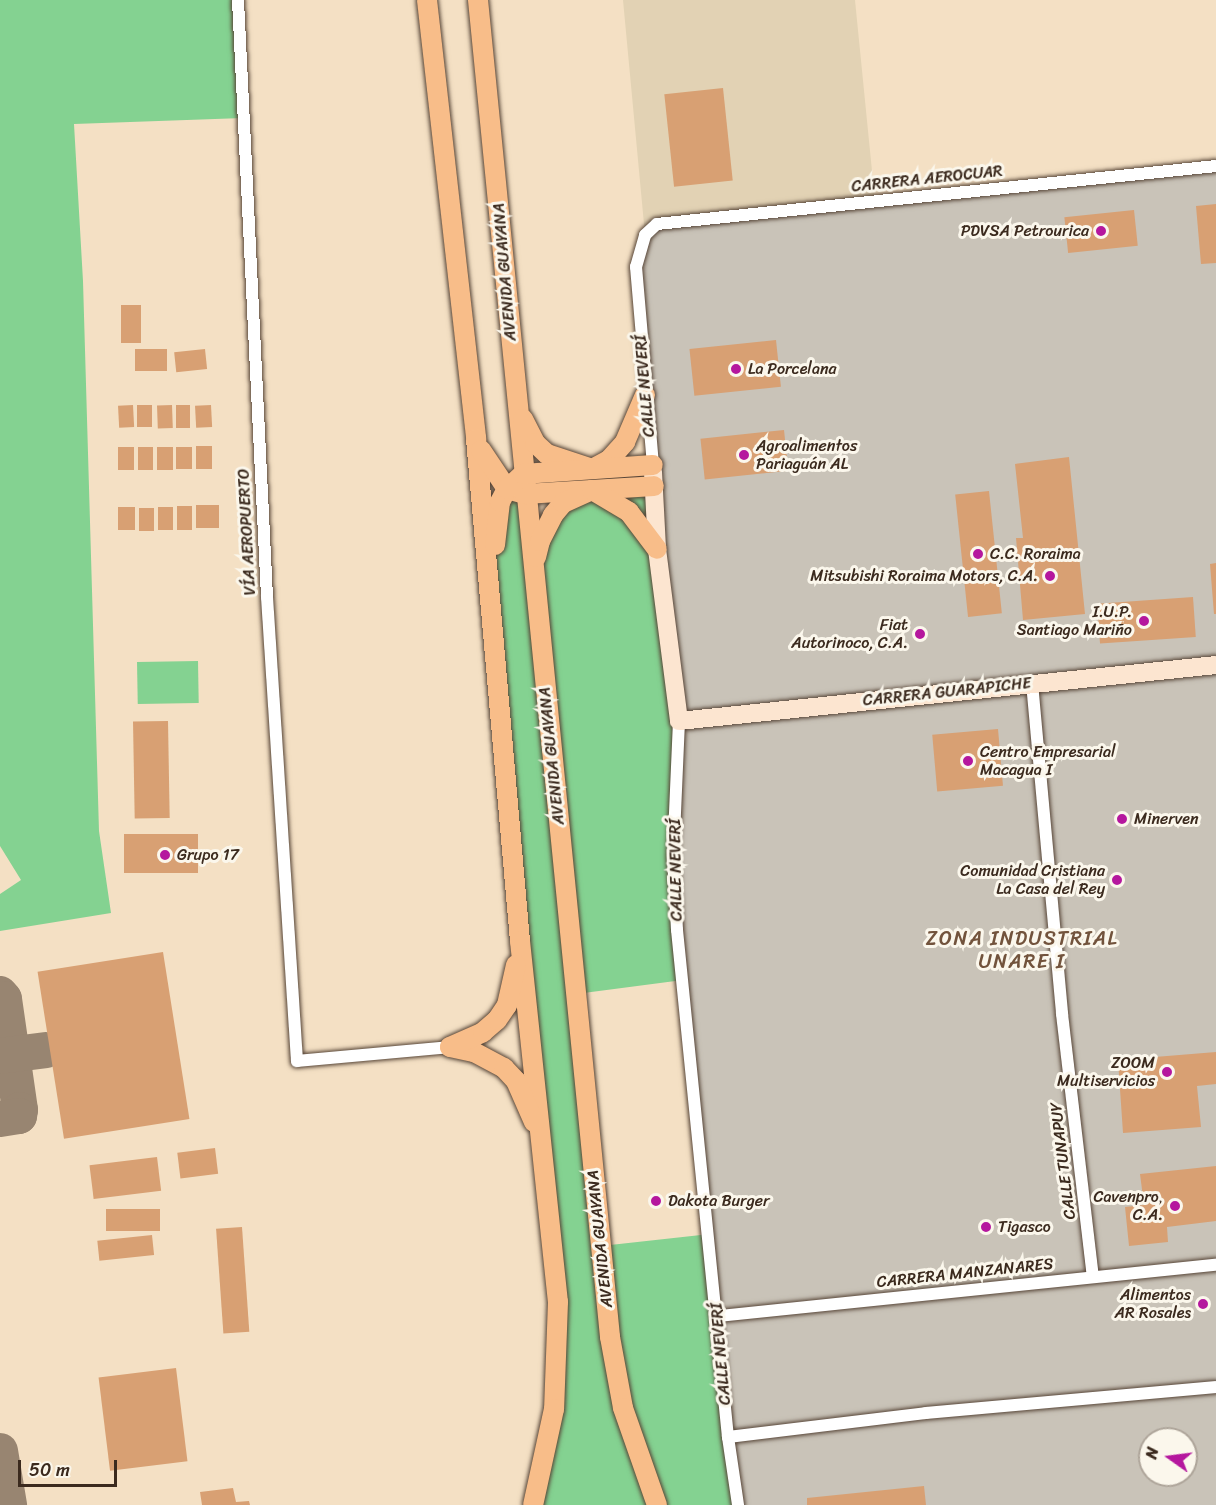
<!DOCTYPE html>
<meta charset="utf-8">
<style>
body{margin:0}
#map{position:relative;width:1216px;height:1505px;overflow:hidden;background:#f4e0c4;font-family:Sriracha,sans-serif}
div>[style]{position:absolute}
.built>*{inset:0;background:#e2d2b4}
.industrial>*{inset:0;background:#c9c3b8}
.green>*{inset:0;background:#84d291;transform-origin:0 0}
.taxiway>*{height:36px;margin:-18px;padding:0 18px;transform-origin:18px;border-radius:18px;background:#988571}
.building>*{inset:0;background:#d8a073;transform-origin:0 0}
.roads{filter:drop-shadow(0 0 2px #574537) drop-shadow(0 0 2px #574537)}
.street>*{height:12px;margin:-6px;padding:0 6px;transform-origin:6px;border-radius:6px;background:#fff}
.secondary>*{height:18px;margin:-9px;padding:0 9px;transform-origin:9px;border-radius:9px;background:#fce5d0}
.primary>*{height:20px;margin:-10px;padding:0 10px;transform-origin:10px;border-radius:10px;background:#f8bd89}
.dots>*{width:16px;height:16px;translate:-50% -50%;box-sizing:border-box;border:3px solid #fbf7ec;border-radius:50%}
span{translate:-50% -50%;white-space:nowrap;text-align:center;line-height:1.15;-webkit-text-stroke:6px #fbf7ec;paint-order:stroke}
.street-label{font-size:16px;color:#3b2a1e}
.poi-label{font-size:16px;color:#3b2a1e}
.right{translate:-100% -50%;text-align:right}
.left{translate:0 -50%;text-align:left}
.quarter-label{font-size:20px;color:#72533c;letter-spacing:1.5px}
.north{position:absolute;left:1138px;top:1427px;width:60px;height:60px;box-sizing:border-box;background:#fbf7ec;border:2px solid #aea59a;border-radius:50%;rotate:284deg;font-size:16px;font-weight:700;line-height:24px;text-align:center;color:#3b2a1e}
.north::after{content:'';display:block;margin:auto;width:21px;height:27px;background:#b5179e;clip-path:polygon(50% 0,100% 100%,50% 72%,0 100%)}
.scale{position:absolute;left:18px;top:1460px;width:99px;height:27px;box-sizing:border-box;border:3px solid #3b2a1e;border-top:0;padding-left:8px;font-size:18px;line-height:21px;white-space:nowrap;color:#3b2a1e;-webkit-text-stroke:4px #fbf7ec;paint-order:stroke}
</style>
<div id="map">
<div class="built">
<i style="clip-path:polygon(623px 0,855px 0,875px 201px,645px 235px)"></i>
</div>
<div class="industrial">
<i style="clip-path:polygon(evenodd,1216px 166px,1216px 1505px,739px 1505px,677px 929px,640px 250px,657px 224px,1216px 166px,1150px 1439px,1186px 1439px,1186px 1475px,1150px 1475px,1150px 1439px)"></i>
</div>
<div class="green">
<i style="clip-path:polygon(0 0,238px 0,243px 118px,74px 124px,83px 281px,99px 831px,111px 913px,0 931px,0 894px,21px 880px,0 846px)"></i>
<i style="clip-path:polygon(654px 486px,679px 720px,674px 855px,683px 980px,576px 994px,601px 1246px,710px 1234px,739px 1505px,533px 1505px,557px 1382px,493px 620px,496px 532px,500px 502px,525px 494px,534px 579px,563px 503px)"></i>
<i style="left:198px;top:661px;width:42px;height:61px;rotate:89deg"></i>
</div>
<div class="taxiway">
<i style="left:0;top:994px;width:6px;rotate:51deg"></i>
<i style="left:4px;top:999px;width:112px;rotate:81.8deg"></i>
<i style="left:20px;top:1110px;width:6px;rotate:99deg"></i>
<i style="left:19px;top:1116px;width:19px;rotate:171deg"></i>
<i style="left:0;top:1056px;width:46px;rotate:-7.4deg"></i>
<i style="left:0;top:1451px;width:55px;rotate:80.5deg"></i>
</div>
<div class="building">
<i style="left:723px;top:88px;width:93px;height:59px;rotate:84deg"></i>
<i style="clip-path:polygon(1216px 204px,1216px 263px,1201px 264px,1196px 206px)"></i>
<i style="left:1134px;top:210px;width:36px;height:70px;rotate:84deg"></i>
<i style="left:121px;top:305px;width:20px;height:38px"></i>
<i style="left:776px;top:340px;width:47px;height:87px;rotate:84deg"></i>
<i style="left:167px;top:349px;width:22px;height:32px;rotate:90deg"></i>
<i style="left:205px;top:349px;width:20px;height:31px;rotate:84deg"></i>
<i style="left:133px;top:405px;width:22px;height:15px;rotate:87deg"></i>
<i style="left:152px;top:405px;width:22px;height:15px;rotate:90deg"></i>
<i style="left:172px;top:405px;width:23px;height:15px;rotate:88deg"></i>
<i style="left:176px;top:405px;width:14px;height:23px"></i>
<i style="left:211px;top:405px;width:22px;height:16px;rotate:87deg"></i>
<i style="left:784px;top:430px;width:41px;height:84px;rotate:84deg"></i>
<i style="left:212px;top:446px;width:23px;height:16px;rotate:90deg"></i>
<i style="left:134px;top:447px;width:23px;height:16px;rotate:90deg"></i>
<i style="left:153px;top:447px;width:23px;height:15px;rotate:90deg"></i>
<i style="left:157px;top:447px;width:16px;height:23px"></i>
<i style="left:176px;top:447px;width:16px;height:22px"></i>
<i style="clip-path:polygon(1069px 457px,1085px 614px,1023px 620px,1016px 538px,1023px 538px,1015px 464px)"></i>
<i style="left:989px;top:491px;width:123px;height:34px;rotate:84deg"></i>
<i style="left:219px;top:505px;width:23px;height:23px;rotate:90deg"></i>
<i style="left:177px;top:506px;width:15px;height:24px"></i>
<i style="left:118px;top:507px;width:17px;height:23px"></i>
<i style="left:158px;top:507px;width:15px;height:23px"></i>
<i style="left:139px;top:508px;width:15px;height:23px"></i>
<i style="clip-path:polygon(1216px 563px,1216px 614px,1214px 614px,1210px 564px)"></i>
<i style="left:1193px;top:597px;width:40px;height:96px;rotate:86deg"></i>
<i style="left:168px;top:721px;width:97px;height:35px;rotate:89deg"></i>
<i style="left:998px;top:729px;width:57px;height:66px;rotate:85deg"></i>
<i style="left:124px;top:834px;width:74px;height:39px"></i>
<i style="left:163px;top:952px;width:169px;height:127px;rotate:81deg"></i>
<i style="clip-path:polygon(1216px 1052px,1216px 1084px,1197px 1086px,1201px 1127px,1123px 1133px,1118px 1060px)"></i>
<i style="left:215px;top:1148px;width:26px;height:38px;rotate:83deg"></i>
<i style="left:157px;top:1157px;width:34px;height:68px;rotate:83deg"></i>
<i style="clip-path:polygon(1216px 1166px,1216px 1221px,1167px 1227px,1168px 1242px,1129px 1246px,1125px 1207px,1144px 1205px,1140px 1174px)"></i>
<i style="left:160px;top:1209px;width:22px;height:54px;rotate:90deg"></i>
<i style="left:242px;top:1227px;width:105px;height:26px;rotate:86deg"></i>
<i style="left:152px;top:1235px;width:20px;height:55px;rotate:84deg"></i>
<i style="left:176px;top:1368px;width:94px;height:78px;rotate:83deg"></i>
<i style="clip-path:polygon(924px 1486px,926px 1505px,807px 1505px,807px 1498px)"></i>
<i style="clip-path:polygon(233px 1488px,236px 1502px,249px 1501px,250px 1505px,202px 1505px,200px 1492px)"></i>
</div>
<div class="roads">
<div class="street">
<i style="left:238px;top:0;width:598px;rotate:87.22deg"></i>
<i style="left:267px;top:597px;width:465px;rotate:86.3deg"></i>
<i style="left:297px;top:1061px;width:154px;rotate:-5.2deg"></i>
<i style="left:653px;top:465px;width:199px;rotate:-94.9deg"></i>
<i style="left:636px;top:267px;width:33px;rotate:-74deg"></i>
<i style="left:645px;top:235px;width:16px;rotate:-43deg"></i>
<i style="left:657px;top:224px;width:562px;rotate:-5.92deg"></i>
<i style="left:1032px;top:683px;width:332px;rotate:84.8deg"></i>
<i style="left:1062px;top:1014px;width:264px;rotate:83.3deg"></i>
<i style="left:679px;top:721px;width:135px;rotate:92.5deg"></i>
<i style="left:673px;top:856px;width:74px;rotate:86.9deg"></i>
<i style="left:677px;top:930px;width:510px;rotate:84.26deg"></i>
<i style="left:728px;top:1437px;width:69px;rotate:81.6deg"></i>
<i style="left:719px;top:1316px;width:500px;rotate:-5.9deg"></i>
<i style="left:728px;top:1437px;width:199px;rotate:-6.9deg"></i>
<i style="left:926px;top:1413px;width:291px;rotate:-5.1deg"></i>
</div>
<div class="secondary">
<i style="left:653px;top:472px;width:77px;rotate:87deg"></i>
<i style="left:657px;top:549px;width:173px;rotate:82.7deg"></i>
<i style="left:679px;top:721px;width:540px;rotate:-5.95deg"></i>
</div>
<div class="primary">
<i style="left:427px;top:0;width:442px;rotate:83.6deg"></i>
<i style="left:476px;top:439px;width:504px;rotate:84.99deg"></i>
<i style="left:520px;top:941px;width:363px;rotate:84deg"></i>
<i style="left:558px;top:1302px;width:107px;rotate:92.1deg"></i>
<i style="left:554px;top:1409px;width:98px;rotate:102.3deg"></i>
<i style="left:478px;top:0;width:1344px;rotate:84.36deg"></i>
<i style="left:610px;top:1337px;width:72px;rotate:79.6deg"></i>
<i style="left:623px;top:1408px;width:103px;rotate:70.7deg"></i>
<i style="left:523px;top:419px;width:27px;rotate:63deg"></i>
<i style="left:535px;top:443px;width:16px;rotate:43deg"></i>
<i style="left:547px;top:454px;width:47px;rotate:18.4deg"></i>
<i style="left:592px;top:469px;width:19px;rotate:-28deg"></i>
<i style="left:609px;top:460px;width:24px;rotate:-48deg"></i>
<i style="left:625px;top:442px;width:51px;rotate:-66.9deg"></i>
<i style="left:481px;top:450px;width:47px;rotate:56.3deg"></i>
<i style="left:507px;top:489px;width:19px;rotate:16deg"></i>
<i style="left:525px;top:494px;width:129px;rotate:-3.5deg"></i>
<i style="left:495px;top:545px;width:43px;rotate:-83.4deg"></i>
<i style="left:500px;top:502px;width:15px;rotate:-62deg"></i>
<i style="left:507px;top:489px;width:22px;rotate:-43deg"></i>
<i style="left:523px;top:474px;width:130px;rotate:-4deg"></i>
<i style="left:536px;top:557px;width:16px;rotate:-76deg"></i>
<i style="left:540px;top:541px;width:29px;rotate:-63deg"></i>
<i style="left:553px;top:515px;width:16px;rotate:-50deg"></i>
<i style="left:563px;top:503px;width:32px;rotate:-24deg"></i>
<i style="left:592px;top:490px;width:43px;rotate:30.7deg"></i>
<i style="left:629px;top:512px;width:46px;rotate:52.9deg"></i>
<i style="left:450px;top:1047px;width:25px;rotate:12deg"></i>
<i style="left:474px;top:1052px;width:34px;rotate:28deg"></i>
<i style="left:504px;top:1068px;width:18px;rotate:47deg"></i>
<i style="left:516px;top:1081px;width:45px;rotate:66.3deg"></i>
<i style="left:450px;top:1047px;width:36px;rotate:-24deg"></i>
<i style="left:483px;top:1032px;width:18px;rotate:-41deg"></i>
<i style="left:497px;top:1020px;width:18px;rotate:-56deg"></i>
<i style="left:507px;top:1005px;width:41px;rotate:-77.3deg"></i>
</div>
</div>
<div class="dots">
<i style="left:1101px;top:231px;background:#b5179e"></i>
<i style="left:736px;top:369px;background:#b5179e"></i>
<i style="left:744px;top:455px;background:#b5179e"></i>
<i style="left:978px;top:554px;background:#b5179e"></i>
<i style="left:1050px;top:576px;background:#b5179e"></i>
<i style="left:1144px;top:621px;background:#b5179e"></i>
<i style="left:920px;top:634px;background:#b5179e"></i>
<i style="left:968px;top:761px;background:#b5179e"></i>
<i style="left:1122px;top:819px;background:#b5179e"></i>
<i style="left:165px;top:855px;background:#b5179e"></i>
<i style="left:1117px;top:880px;background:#b5179e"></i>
<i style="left:1167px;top:1072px;background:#b5179e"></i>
<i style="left:656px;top:1201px;background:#b5179e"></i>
<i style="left:1175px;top:1206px;background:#b5179e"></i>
<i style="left:986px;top:1227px;background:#b5179e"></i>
<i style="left:1203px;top:1304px;background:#b5179e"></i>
</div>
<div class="street-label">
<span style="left:927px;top:179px;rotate:-6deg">CARRERA AEROCUAR</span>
<span style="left:505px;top:272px;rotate:-95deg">AVENIDA GUAYANA</span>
<span style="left:645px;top:386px;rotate:-95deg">CALLE NEVERÍ</span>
<span style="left:247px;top:532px;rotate:-93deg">VÍA AEROPUERTO</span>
<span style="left:947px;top:692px;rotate:-6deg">CARRERA GUARAPICHE</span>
<span style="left:552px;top:756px;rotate:-96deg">AVENIDA GUAYANA</span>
<span style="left:676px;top:870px;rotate:-91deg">CALLE NEVERÍ</span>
<span style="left:1063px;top:1161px;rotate:-97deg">CALLE TUNAPUY</span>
<span style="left:600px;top:1239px;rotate:-96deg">AVENIDA GUAYANA</span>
<span style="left:965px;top:1273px;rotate:-6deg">CARRERA MANZANARES</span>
<span style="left:721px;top:1354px;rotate:-95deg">CALLE NEVERÍ</span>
</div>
<div class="poi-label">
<span class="right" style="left:1089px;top:231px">PDVSA Petrourica</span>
<span class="left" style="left:748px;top:369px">La Porcelana</span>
<span class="left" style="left:756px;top:455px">Agroalimentos<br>Pariaguán AL</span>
<span class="left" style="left:990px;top:554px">C.C. Roraima</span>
<span class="right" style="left:1038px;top:576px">Mitsubishi Roraima Motors, C.A.</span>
<span class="right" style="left:1132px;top:621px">I.U.P.<br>Santiago Mariño</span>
<span class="right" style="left:908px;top:634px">Fiat<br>Autorinoco, C.A.</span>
<span class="left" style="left:980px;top:761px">Centro Empresarial<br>Macagua I</span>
<span class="left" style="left:1134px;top:819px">Minerven</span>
<span class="left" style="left:177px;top:855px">Grupo 17</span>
<span class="right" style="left:1105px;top:880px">Comunidad Cristiana<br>La Casa del Rey</span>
<span class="right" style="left:1155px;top:1072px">ZOOM<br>Multiservicios</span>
<span class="right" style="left:1163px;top:1206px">Cavenpro,<br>C.A.</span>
<span class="left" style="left:668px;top:1201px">Dakota Burger</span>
<span class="left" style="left:998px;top:1227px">Tigasco</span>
<span class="right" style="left:1191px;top:1304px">Alimentos<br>AR Rosales</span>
</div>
<div class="quarter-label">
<span style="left:1022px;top:950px">ZONA INDUSTRIAL<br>UNARE I</span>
</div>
<div class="north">N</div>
<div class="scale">50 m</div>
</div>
